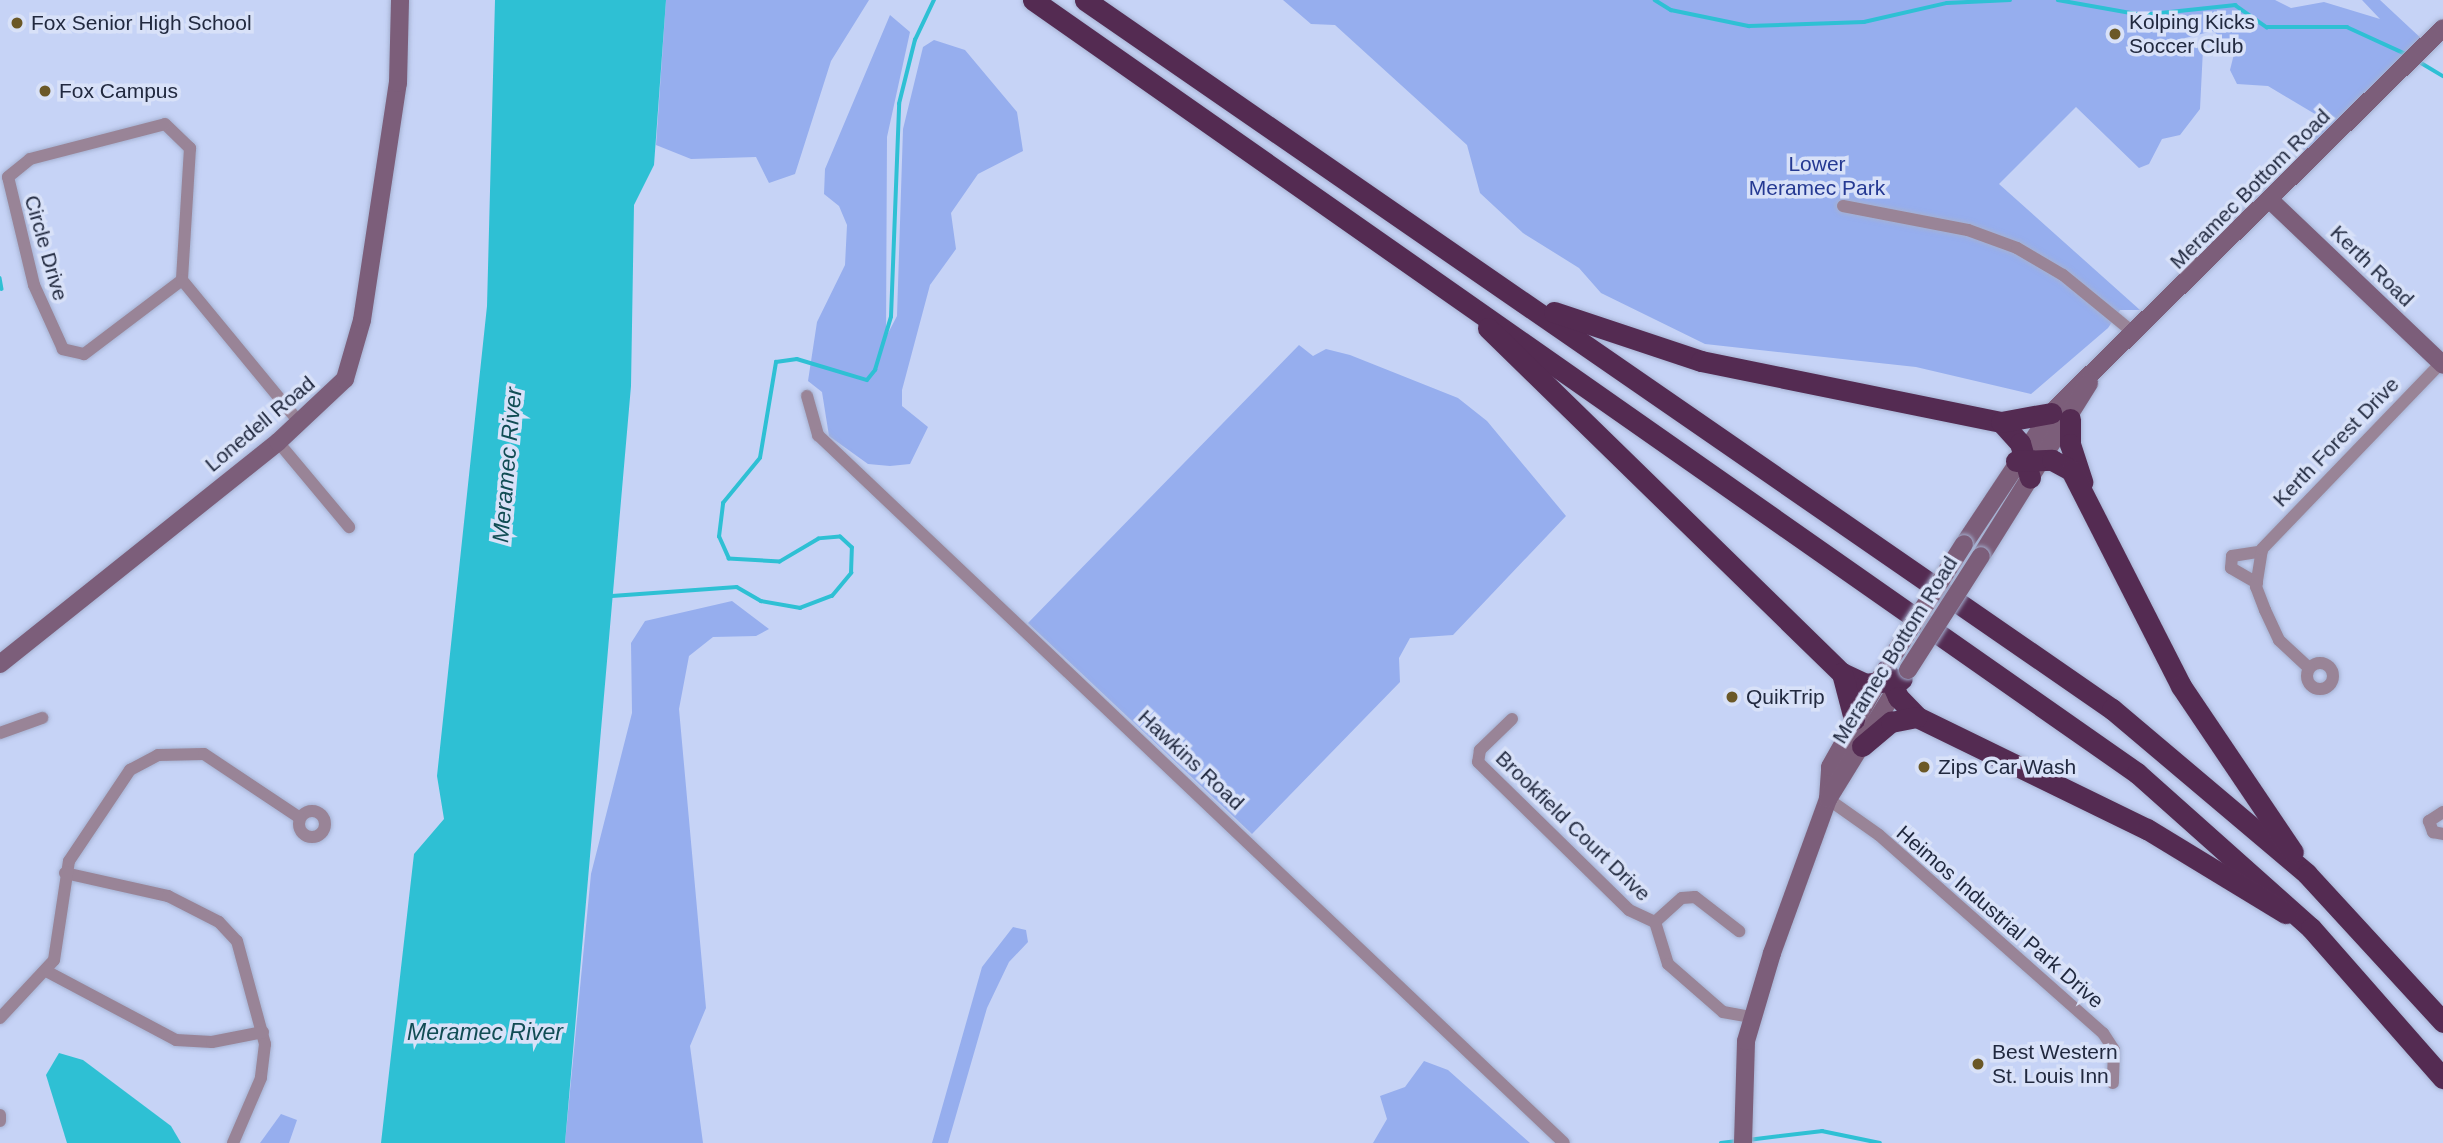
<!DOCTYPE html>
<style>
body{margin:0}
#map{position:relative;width:2443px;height:1143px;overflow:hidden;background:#c6d3f6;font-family:Helvetica,sans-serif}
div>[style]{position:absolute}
.green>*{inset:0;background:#96aeee}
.water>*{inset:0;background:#2ec0d4}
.stream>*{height:3.5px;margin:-1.75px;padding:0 1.75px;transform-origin:1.75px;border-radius:1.75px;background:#2ec0d4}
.roads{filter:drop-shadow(0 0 2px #a5b1d1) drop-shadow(0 0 2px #a5b1d1)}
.street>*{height:12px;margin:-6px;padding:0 6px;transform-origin:6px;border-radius:6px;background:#998497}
.street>.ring{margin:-6px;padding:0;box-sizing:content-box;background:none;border:12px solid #998497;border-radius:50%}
.secondary>*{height:18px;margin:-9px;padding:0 9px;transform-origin:9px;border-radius:9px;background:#7c5e7a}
.highway>*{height:21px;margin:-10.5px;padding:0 10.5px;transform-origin:10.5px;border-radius:10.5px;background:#542b52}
.bridges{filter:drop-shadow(0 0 2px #a5b1d1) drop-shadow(0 0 2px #a5b1d1)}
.secondary-bridge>*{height:18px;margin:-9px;padding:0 9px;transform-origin:9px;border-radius:9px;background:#7c5e7a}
.dots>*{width:19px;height:19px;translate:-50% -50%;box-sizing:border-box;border:4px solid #d8e1f8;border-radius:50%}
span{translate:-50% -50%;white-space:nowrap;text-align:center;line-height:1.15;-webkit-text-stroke:7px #d8e1f8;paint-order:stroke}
.poi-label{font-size:21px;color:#21293f}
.left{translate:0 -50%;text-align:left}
.park-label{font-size:21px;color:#253992}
.street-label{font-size:21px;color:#21293f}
.water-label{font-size:23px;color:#114c54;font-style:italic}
</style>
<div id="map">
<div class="green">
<i style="clip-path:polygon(666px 0,869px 0,831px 61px,795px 174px,769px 183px,756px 157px,691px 159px,656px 145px)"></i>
<i style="clip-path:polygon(1283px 0,2275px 0,2291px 8px,2324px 2px,2380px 19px,2362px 0,2380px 0,2425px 42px,2308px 155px,2302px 146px,2320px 117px,2268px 86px,2237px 84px,2230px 70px,2235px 50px,2213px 31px,2173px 41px,2203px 49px,2200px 109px,2180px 135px,2162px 139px,2149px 164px,2139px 168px,2076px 107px,1999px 184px,2140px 310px,2120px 310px,2108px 328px,2031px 394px,1916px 367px,1705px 344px,1601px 293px,1579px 268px,1523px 233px,1480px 193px,1467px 145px,1335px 25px,1311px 24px)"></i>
<i style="clip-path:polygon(890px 15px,910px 32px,887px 137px,886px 337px,897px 316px,903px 129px,923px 47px,934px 40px,965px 50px,1017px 112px,1023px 151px,978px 174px,951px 213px,956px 249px,930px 285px,902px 390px,902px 406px,928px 427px,910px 464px,890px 466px,868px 464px,829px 436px,822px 392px,808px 381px,817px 322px,845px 265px,847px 225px,839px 206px,824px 194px,825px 169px)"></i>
<i style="clip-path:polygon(1299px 345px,1313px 356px,1326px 349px,1350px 355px,1458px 398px,1487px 421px,1566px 516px,1453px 635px,1410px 638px,1399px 658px,1400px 682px,1252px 834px,1028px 623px)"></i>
<i style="clip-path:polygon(732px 601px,769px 629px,756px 636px,713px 637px,689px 656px,679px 709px,706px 1008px,690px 1046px,703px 1143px,565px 1143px,591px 874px,632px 713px,631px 643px,645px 621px)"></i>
<i style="clip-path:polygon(1013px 927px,1026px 930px,1028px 942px,1009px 962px,987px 1008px,948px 1143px,932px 1143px,982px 967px)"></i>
<i style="clip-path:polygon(1424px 1061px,1448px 1070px,1530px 1143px,1373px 1143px,1387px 1119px,1380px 1096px,1405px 1087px)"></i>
<i style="clip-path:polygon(281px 1114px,297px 1120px,289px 1143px,260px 1143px)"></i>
</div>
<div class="water">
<i style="clip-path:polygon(495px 0,666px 0,654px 165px,634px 205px,631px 386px,565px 1143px,381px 1143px,414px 854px,444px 819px,437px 776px,487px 306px)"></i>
<i style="clip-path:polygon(59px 1053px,83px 1060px,171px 1126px,181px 1143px,67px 1143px,46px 1075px)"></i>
</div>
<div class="stream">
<i style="left:1655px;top:0;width:19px;rotate:32deg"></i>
<i style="left:1671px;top:10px;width:80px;rotate:11.6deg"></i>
<i style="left:1749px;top:26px;width:115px;rotate:-2deg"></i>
<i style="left:1864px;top:22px;width:85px;rotate:-12.9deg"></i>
<i style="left:1947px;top:3px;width:63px;rotate:-2.7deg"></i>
<i style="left:2058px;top:0;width:85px;rotate:10.1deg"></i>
<i style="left:2142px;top:15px;width:94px;rotate:-6.1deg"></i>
<i style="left:2235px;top:5px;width:39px;rotate:35deg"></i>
<i style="left:2267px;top:27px;width:80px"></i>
<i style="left:2347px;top:27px;width:67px;rotate:24.7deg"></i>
<i style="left:2418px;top:61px;width:29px;rotate:31deg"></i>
<i style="left:0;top:278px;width:11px;rotate:80deg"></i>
<i style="left:612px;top:596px;width:125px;rotate:-4.1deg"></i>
<i style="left:737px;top:587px;width:28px;rotate:30deg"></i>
<i style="left:761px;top:601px;width:40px;rotate:10deg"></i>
<i style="left:800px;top:608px;width:34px;rotate:-21deg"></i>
<i style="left:832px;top:596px;width:30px;rotate:-50deg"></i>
<i style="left:851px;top:573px;width:25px;rotate:-88deg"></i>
<i style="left:852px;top:548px;width:16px;rotate:-137deg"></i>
<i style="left:840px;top:537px;width:21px;rotate:175deg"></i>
<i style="left:819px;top:539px;width:45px;rotate:149.5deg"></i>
<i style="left:780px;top:562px;width:51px;rotate:-176.6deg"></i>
<i style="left:729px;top:559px;width:24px;rotate:-114deg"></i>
<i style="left:719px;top:537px;width:34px;rotate:-83deg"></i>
<i style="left:723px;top:503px;width:58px;rotate:-50.6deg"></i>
<i style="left:760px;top:458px;width:97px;rotate:-80.5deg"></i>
<i style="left:776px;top:362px;width:21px;rotate:-8deg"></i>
<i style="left:797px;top:359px;width:73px;rotate:16.7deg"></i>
<i style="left:867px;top:380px;width:13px;rotate:-51deg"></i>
<i style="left:875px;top:370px;width:55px;rotate:-73.2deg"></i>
<i style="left:891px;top:317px;width:213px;rotate:-87.8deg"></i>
<i style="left:899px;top:104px;width:66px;rotate:-76deg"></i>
<i style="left:915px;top:40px;width:44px;rotate:-64.6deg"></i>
<i style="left:1748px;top:1140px;width:75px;rotate:-6.9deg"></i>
<i style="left:1822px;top:1131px;width:59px;rotate:11.7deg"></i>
<i style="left:1721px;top:1143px;width:16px;rotate:-7deg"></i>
</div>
<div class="roads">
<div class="street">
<i style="left:165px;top:124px;width:35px;rotate:44deg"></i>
<i style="left:190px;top:148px;width:132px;rotate:93.5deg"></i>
<i style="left:182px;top:280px;width:123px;rotate:142.9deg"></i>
<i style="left:84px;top:354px;width:22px;rotate:-167deg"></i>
<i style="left:63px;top:349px;width:70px;rotate:-114.4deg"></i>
<i style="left:34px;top:285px;width:111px;rotate:-103.5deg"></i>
<i style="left:8px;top:177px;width:28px;rotate:-39deg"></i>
<i style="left:30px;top:159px;width:139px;rotate:-14.5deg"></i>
<i style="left:1843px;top:206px;width:127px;rotate:10.9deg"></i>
<i style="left:1968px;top:230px;width:52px;rotate:20.2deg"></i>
<i style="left:2017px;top:248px;width:53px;rotate:30.4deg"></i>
<i style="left:2063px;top:275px;width:93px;rotate:39.3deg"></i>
<i style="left:182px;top:280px;width:185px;rotate:50.5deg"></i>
<i style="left:807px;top:396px;width:41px;rotate:74.2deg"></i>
<i style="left:818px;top:435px;width:1028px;rotate:43.5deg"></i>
<i style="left:278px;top:442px;width:111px;rotate:50.1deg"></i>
<i style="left:2257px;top:583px;width:30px;rotate:-150deg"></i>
<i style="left:2231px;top:568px;width:12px;rotate:-85deg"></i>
<i style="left:2232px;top:556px;width:30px;rotate:-9deg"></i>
<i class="ring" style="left:2307px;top:663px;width:14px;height:14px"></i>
<i style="left:2309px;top:668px;width:41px;rotate:-137deg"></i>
<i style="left:2279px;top:640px;width:33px;rotate:-115deg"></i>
<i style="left:2265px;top:610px;width:25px;rotate:-111deg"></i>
<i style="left:2256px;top:587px;width:38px;rotate:-81deg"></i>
<i style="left:2262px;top:549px;width:258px;rotate:-46.1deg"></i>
<i style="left:1512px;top:719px;width:45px;rotate:135.9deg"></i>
<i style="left:1480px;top:750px;width:12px;rotate:99deg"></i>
<i style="left:1478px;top:762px;width:211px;rotate:44.4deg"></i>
<i style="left:1629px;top:910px;width:29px;rotate:25deg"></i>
<i style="left:1655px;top:922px;width:36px;rotate:-42deg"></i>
<i style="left:1682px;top:898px;width:13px;rotate:-4deg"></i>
<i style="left:1695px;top:897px;width:56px;rotate:37.7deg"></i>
<i style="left:0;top:733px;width:45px;rotate:-19.7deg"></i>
<i style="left:1828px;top:799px;width:62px;rotate:35.2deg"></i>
<i style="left:1879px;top:835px;width:299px;rotate:41.5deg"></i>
<i style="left:2103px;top:1033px;width:20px;rotate:57deg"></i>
<i style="left:2114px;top:1050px;width:33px;rotate:92deg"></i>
<i class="ring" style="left:299px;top:811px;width:14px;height:14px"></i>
<i style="left:2443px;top:812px;width:17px;rotate:147deg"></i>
<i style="left:2429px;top:821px;width:12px;rotate:70deg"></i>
<i style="left:2433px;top:832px;width:10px;rotate:11deg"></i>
<i style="left:65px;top:873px;width:106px;rotate:12.6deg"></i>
<i style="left:168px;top:896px;width:57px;rotate:27deg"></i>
<i style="left:219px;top:922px;width:26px;rotate:47deg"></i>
<i style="left:237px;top:941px;width:107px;rotate:74.8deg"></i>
<i style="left:265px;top:1044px;width:34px;rotate:97deg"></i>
<i style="left:261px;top:1078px;width:71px;rotate:113.3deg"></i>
<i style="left:1655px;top:922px;width:44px;rotate:72.8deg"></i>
<i style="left:1668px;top:964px;width:73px;rotate:41.1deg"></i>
<i style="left:1723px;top:1012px;width:29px;rotate:10deg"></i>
<i style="left:48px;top:972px;width:145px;rotate:28deg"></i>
<i style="left:176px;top:1040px;width:36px;rotate:3deg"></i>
<i style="left:212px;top:1042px;width:52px;rotate:-11.1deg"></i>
<i style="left:0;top:1018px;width:79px;rotate:-47deg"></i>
<i style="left:54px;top:960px;width:100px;rotate:-81.4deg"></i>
<i style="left:69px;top:861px;width:110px;rotate:-56.2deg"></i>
<i style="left:130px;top:770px;width:32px;rotate:-28deg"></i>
<i style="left:158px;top:755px;width:46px;rotate:-1.2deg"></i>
<i style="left:204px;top:754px;width:115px;rotate:33.7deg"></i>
<i style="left:0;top:1115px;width:6px;rotate:90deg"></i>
</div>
<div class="secondary">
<i style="left:2270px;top:200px;width:239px;rotate:43.6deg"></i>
<i style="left:1964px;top:544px;width:157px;rotate:-56.4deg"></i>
<i style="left:2051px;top:413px;width:549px;rotate:-44.48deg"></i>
<i style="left:1981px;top:556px;width:204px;rotate:-58deg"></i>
<i style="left:0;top:664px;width:356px;rotate:-38.6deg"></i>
<i style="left:278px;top:442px;width:92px;rotate:-43.2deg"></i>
<i style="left:345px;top:379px;width:61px;rotate:-73.9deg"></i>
<i style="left:362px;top:320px;width:240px;rotate:-81.4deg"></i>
<i style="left:398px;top:83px;width:83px;rotate:-88.6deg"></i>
<i style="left:1828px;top:799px;width:32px;rotate:-86deg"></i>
<i style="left:1830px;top:767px;width:104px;rotate:-60.7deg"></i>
<i style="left:1743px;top:1143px;width:102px;rotate:-88.3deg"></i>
<i style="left:1746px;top:1041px;width:92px;rotate:-73.5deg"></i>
<i style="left:1772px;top:953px;width:164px;rotate:-70deg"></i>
<i style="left:1828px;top:799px;width:139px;rotate:-58.3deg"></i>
</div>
<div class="highway">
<i style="left:1033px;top:0;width:1348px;rotate:35deg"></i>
<i style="left:2137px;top:773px;width:233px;rotate:41.7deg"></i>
<i style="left:2311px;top:928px;width:200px;rotate:48.7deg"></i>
<i style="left:1085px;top:0;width:1248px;rotate:34.62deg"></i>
<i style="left:2112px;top:709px;width:255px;rotate:40.2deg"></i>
<i style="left:2307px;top:874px;width:201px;rotate:47.4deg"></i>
<i style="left:1554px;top:312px;width:155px;rotate:18.4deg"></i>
<i style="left:1701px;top:361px;width:306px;rotate:11.5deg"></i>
<i style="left:2001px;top:422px;width:28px;rotate:48deg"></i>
<i style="left:2020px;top:443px;width:36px;rotate:74deg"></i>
<i style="left:1488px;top:328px;width:494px;rotate:44.3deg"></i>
<i style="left:1842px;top:673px;width:26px;rotate:25deg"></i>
<i style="left:1866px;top:684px;width:36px;rotate:-8deg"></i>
<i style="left:2070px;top:419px;width:25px;rotate:90deg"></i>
<i style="left:2070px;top:444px;width:40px;rotate:72deg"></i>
<i style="left:2001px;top:422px;width:51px;rotate:-10.2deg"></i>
<i style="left:2016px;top:461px;width:36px;rotate:-2deg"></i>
<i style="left:2052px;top:460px;width:21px;rotate:28deg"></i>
<i style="left:2071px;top:470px;width:242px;rotate:63deg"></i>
<i style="left:2181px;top:686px;width:200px;rotate:56deg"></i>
<i style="left:1886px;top:670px;width:30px;rotate:66deg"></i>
<i style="left:1898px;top:697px;width:28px;rotate:46deg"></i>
<i style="left:1917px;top:717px;width:256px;rotate:26deg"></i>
<i style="left:2147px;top:829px;width:162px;rotate:31.3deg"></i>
<i style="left:1842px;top:673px;width:48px;rotate:75.4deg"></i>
<i style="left:1862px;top:746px;width:38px;rotate:-40deg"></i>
<i style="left:1891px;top:722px;width:26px;rotate:-11deg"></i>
</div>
</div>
<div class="bridges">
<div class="secondary-bridge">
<i style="left:1891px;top:659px;width:136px;rotate:-57.6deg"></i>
<i style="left:1908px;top:670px;width:135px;rotate:-57.4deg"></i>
</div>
</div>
<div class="dots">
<i style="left:17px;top:23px;background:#6b5827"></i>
<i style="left:2115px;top:34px;background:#6b5827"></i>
<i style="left:45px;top:91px;background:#6b5827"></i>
<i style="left:1732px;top:697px;background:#6b5827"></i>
<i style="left:1924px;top:767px;background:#6b5827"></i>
<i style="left:1978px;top:1064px;background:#6b5827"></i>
</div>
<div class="poi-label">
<span class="left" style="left:2129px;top:34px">Kolping Kicks<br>Soccer Club</span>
<span class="left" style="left:31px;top:23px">Fox Senior High School</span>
<span class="left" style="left:59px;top:91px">Fox Campus</span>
<span class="left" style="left:1746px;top:697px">QuikTrip</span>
<span class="left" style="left:1938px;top:767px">Zips Car Wash</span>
<span class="left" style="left:1992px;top:1064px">Best Western<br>St. Louis Inn</span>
</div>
<div class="park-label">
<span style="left:1817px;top:176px">Lower<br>Meramec Park</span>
</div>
<div class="street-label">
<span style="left:2250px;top:189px;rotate:-45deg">Meramec Bottom Road</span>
<span style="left:46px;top:248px;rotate:74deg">Circle Drive</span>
<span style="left:2372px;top:266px;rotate:44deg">Kerth Road</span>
<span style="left:260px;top:424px;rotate:-40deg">Lonedell Road</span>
<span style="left:2336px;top:442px;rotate:-46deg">Kerth Forest Drive</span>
<span style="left:1895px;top:650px;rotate:-58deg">Meramec Bottom Road</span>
<span style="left:1191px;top:760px;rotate:43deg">Hawkins Road</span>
<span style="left:1573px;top:826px;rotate:44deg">Brookfield Court Drive</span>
<span style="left:2000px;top:917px;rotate:41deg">Heimos Industrial Park Drive</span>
</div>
<div class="water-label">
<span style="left:507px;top:465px;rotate:-85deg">Meramec River</span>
<span style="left:485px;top:1032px">Meramec River</span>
</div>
</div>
